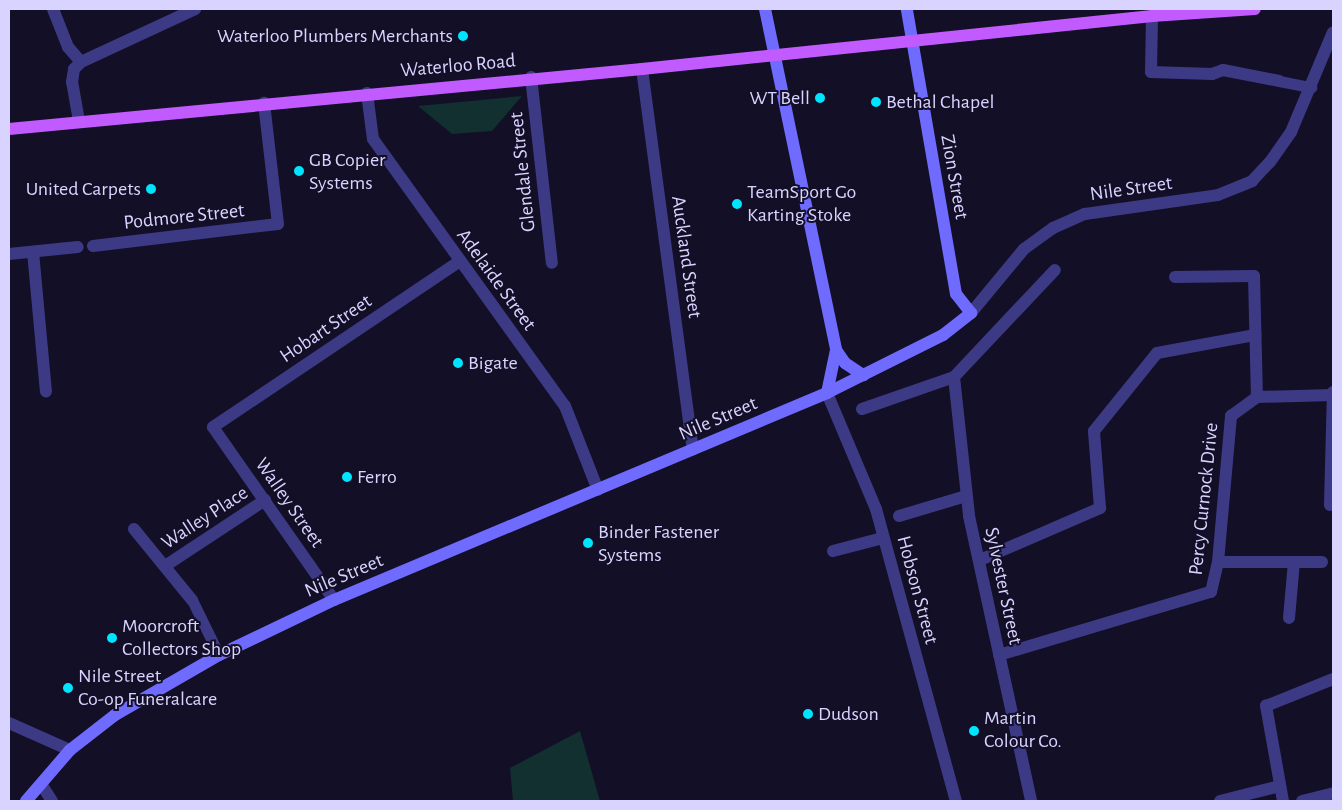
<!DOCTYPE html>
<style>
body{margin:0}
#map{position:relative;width:1342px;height:810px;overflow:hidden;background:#130f26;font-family:"Alegreya Sans",sans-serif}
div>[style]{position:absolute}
.green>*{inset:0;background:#12302f}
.pedestrian>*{height:11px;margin:-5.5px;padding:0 5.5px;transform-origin:5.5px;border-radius:5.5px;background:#3d3a85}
.minor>*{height:12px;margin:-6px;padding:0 6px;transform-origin:6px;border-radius:6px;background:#3d3a85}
.tertiary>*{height:12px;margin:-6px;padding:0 6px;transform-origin:6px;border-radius:6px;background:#3d3a85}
.secondary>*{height:12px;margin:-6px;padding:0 6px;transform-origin:6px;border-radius:6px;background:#6f6bff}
.primary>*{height:12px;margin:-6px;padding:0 6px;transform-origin:6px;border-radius:6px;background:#c25bff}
.dots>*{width:14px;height:14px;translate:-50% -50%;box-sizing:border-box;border:2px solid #130f26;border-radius:50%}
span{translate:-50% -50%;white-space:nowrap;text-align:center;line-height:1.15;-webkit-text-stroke:4px #130f26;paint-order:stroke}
.poi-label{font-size:20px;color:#d9d4ff}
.right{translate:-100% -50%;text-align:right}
.left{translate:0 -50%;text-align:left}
.street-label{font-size:20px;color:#d9d4ff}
.frame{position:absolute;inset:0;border:10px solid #d9d4ff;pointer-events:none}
</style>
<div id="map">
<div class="green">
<i style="clip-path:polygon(522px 96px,492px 131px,452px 134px,418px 106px)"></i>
<i style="clip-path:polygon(580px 731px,600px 801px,513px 801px,510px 768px)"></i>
</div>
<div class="pedestrian">
<i style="left:1279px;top:81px;width:33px;rotate:11deg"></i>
<i style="left:192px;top:600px;width:61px;rotate:63.9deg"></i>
</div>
<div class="minor">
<i style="left:53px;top:9px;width:41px;rotate:68.5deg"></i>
<i style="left:68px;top:47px;width:20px;rotate:49deg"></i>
<i style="left:1152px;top:16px;width:56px;rotate:91deg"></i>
<i style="left:1151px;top:72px;width:61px;rotate:1.9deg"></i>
<i style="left:1212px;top:74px;width:12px;rotate:-20deg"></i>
<i style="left:1223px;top:70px;width:57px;rotate:11.1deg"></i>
<i style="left:642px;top:69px;width:384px;rotate:82.4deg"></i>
<i style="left:531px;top:77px;width:187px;rotate:83.6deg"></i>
<i style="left:367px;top:93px;width:46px;rotate:82.6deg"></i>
<i style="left:373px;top:139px;width:329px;rotate:54.3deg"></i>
<i style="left:565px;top:406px;width:90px;rotate:68.6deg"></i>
<i style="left:79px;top:121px;width:40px;rotate:-100deg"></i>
<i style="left:72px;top:82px;width:13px;rotate:-81deg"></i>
<i style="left:74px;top:69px;width:10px;rotate:-45deg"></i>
<i style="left:81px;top:62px;width:126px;rotate:-24.9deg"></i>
<i style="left:93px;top:246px;width:186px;rotate:-6.8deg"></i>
<i style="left:278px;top:224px;width:122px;rotate:-96.6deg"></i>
<i style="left:33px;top:252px;width:140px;rotate:84.7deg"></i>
<i style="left:9px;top:254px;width:69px;rotate:-5.8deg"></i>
<i style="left:1175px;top:277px;width:79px;rotate:-0.7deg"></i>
<i style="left:1254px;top:276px;width:121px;rotate:88.6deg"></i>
<i style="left:954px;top:377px;width:140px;rotate:83.8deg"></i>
<i style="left:969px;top:516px;width:292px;rotate:77.7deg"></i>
<i style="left:827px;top:393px;width:126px;rotate:67.1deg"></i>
<i style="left:876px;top:509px;width:303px;rotate:74.7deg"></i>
<i style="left:862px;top:409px;width:97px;rotate:-19.2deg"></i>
<i style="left:954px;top:377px;width:147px;rotate:-46.7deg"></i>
<i style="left:1330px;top:505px;width:113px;rotate:-88.5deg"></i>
<i style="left:899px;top:516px;width:70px;rotate:-16.6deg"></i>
<i style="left:134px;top:529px;width:92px;rotate:50.8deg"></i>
<i style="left:833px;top:551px;width:52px;rotate:-14.6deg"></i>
<i style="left:980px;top:560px;width:131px;rotate:-23.4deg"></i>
<i style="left:1100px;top:508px;width:77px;rotate:-94.5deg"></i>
<i style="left:1094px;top:431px;width:100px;rotate:-51.1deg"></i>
<i style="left:1157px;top:353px;width:100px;rotate:-10.4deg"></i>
<i style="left:1218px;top:562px;width:104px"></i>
<i style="left:165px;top:566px;width:120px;rotate:-33.4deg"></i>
<i style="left:334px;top:600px;width:211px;rotate:-125deg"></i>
<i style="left:213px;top:427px;width:298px;rotate:-33.9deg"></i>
<i style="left:1289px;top:618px;width:56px;rotate:-84.9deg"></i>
<i style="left:999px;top:655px;width:221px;rotate:-16.6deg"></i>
<i style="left:1211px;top:592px;width:31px;rotate:-77deg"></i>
<i style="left:1218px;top:562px;width:147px;rotate:-84.9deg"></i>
<i style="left:1231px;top:416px;width:32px;rotate:-36deg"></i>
<i style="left:1257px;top:397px;width:76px;rotate:-1.5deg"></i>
<i style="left:9px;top:723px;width:67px;rotate:23.9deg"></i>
<i style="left:41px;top:784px;width:20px;rotate:57deg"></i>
<i style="left:1220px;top:801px;width:62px;rotate:-14deg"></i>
<i style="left:1283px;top:801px;width:97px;rotate:-100.1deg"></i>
<i style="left:1266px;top:706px;width:72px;rotate:-21.9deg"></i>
<i style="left:1302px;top:801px;width:32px;rotate:-14deg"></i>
</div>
<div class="tertiary">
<i style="left:971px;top:313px;width:83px;rotate:-50.4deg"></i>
<i style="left:1024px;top:249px;width:36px;rotate:-36deg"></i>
<i style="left:1053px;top:228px;width:35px;rotate:-24deg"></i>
<i style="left:1085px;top:214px;width:134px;rotate:-8.1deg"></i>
<i style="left:1218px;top:195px;width:37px;rotate:-22deg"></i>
<i style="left:1252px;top:181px;width:26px;rotate:-47deg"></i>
<i style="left:1270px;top:162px;width:37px;rotate:-55deg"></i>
<i style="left:1291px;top:132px;width:108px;rotate:-67.2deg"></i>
</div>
<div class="secondary">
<i style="left:765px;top:9px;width:348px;rotate:78.2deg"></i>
<i style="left:836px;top:350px;width:44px;rotate:101.8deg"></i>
<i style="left:836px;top:350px;width:16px;rotate:55deg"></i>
<i style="left:845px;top:363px;width:22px;rotate:34deg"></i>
<i style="left:26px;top:801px;width:67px;rotate:-49.2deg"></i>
<i style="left:70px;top:750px;width:57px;rotate:-37.9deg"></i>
<i style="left:115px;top:715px;width:120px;rotate:-30deg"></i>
<i style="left:219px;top:655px;width:127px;rotate:-25.6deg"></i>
<i style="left:334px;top:600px;width:535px;rotate:-22.78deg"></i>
<i style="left:827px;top:393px;width:130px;rotate:-26.6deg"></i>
<i style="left:943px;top:335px;width:36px;rotate:-38deg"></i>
<i style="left:971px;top:313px;width:24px;rotate:-128deg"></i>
<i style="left:956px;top:294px;width:289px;rotate:-99.8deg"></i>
</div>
<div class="primary">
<i style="left:9px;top:129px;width:636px;rotate:-5.41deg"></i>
<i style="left:642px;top:69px;width:513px;rotate:-5.93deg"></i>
<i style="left:1152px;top:16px;width:103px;rotate:-3.9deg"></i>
</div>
<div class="dots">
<i style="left:463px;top:36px;background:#00e5ff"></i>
<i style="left:820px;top:98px;background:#00e5ff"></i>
<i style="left:876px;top:102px;background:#00e5ff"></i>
<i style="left:299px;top:171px;background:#00e5ff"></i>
<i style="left:151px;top:189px;background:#00e5ff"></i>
<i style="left:737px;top:204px;background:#00e5ff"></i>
<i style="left:458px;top:363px;background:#00e5ff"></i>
<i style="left:347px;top:477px;background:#00e5ff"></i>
<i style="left:588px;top:543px;background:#00e5ff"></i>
<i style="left:112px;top:638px;background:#00e5ff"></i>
<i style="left:68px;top:688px;background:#00e5ff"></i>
<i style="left:808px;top:714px;background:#00e5ff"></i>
<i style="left:974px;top:731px;background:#00e5ff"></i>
</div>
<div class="poi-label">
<span class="right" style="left:453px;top:36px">Waterloo Plumbers Merchants</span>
<span class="right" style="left:810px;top:98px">WT Bell</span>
<span class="left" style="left:886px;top:102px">Bethal Chapel</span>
<span class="left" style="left:309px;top:172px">GB Copier<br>Systems</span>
<span class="right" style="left:141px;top:189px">United Carpets</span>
<span class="left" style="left:747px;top:204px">TeamSport Go<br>Karting Stoke</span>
<span class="left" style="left:468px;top:363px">Bigate</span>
<span class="left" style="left:357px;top:477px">Ferro</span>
<span class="left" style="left:598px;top:544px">Binder Fastener<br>Systems</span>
<span class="left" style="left:122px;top:638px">Moorcroft<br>Collectors Shop</span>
<span class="left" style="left:78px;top:688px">Nile Street<br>Co-op Funeralcare</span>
<span class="left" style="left:818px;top:714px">Dudson</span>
<span class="left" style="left:984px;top:730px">Martin<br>Colour Co.</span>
</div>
<div class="street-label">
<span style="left:458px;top:66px;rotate:-5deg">Waterloo Road</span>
<span style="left:523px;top:172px;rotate:-96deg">Glendale Street</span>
<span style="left:954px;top:177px;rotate:80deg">Zion Street</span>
<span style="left:1131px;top:189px;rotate:-8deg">Nile Street</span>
<span style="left:184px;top:217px;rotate:-6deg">Podmore Street</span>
<span style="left:686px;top:257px;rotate:82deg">Auckland Street</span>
<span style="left:496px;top:280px;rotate:54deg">Adelaide Street</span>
<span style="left:326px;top:329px;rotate:-34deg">Hobart Street</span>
<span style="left:718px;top:419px;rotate:-23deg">Nile Street</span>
<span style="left:1204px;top:499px;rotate:-84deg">Percy Curnock Drive</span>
<span style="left:289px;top:503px;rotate:55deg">Walley Street</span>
<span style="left:205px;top:518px;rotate:-33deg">Walley Place</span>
<span style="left:344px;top:576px;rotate:-23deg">Nile Street</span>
<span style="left:1003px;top:586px;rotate:78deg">Sylvester Street</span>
<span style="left:917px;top:590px;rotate:75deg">Hobson Street</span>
</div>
<div class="frame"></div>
</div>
